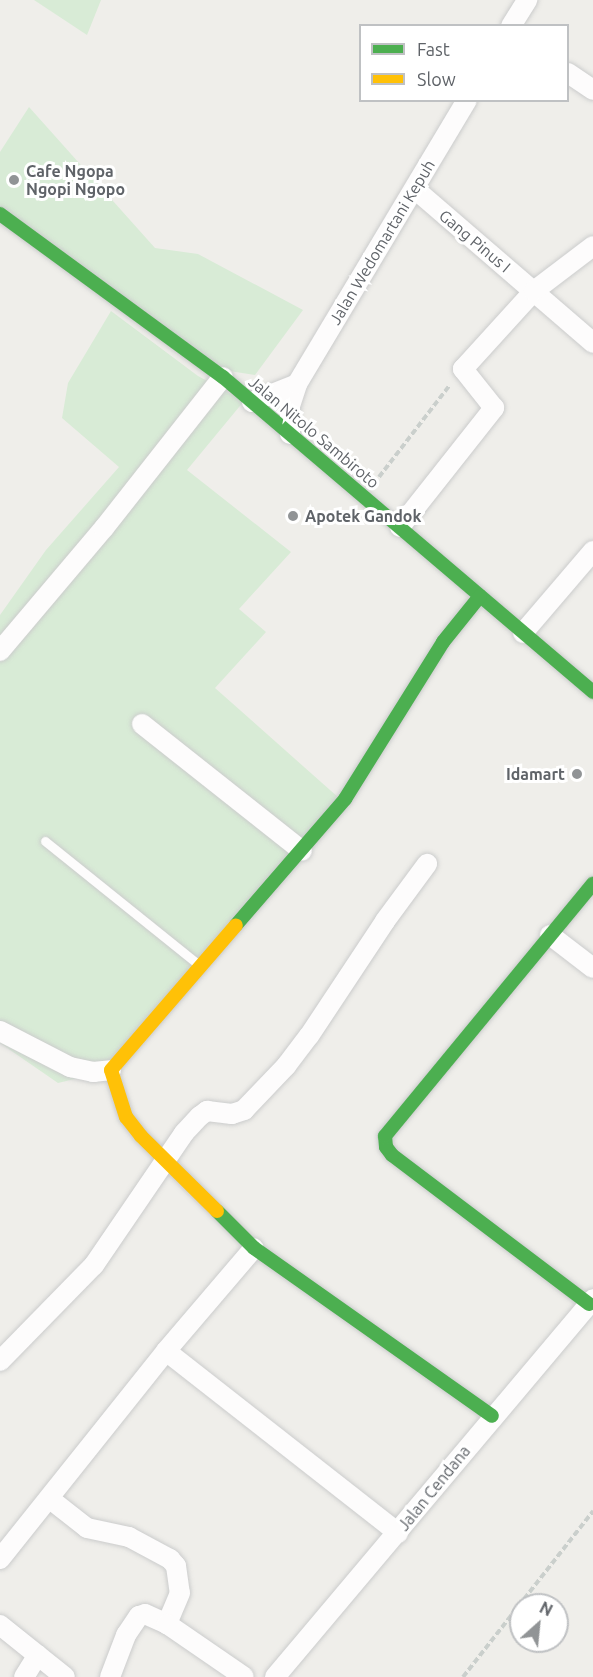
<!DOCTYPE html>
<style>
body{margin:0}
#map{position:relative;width:593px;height:1677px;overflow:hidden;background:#efeeea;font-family:Ubuntu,sans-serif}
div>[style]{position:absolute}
.green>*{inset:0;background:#d8ebd6}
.path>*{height:4px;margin-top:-2px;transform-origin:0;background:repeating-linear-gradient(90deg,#cacfcc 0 6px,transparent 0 9px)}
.roads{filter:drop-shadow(0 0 2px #cbcccc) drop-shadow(0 0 2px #cbcccc)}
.lane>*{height:9px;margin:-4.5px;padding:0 4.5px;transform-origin:4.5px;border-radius:4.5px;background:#fdfcfc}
.street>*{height:20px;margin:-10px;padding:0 10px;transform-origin:10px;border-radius:10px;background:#fdfcfc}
.fast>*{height:14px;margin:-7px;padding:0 7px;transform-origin:7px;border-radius:7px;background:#4caf50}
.slow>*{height:14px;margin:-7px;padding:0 7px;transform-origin:7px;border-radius:7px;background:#ffc107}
.dots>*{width:16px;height:16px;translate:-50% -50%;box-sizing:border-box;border:3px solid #fff;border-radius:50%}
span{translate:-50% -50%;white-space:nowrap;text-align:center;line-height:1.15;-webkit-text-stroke:6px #fff;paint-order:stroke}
.poi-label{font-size:16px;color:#5f6368;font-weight:700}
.left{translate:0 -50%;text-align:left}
.right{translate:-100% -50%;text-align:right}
.street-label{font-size:16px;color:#5f6368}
.legend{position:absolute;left:359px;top:24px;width:210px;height:78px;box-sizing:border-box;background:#fff;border:2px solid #bfc1c3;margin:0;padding:8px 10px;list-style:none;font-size:18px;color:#5f6368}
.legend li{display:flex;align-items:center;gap:12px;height:30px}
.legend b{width:30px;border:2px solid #bfc1c3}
.north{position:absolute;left:509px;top:1593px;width:60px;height:60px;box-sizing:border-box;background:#fff;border:2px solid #bfc1c3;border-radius:50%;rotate:27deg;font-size:16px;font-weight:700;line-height:24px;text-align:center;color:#5f6368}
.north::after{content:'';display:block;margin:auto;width:21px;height:27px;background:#919496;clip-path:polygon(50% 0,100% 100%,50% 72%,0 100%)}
</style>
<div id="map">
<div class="green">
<i style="clip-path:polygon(34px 0,101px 0,87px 35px)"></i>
<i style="clip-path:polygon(29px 107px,155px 248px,198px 254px,303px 310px,255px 375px,223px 370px,0 211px,0 152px)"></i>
<i style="clip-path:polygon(111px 311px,198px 376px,244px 401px,187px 470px,291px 552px,239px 609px,266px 632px,215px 688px,339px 798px,111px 1070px,58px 1083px,0 1043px,0 615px,46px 550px,119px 467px,62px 418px,68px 383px)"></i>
</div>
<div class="path">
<i style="left:379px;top:477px;width:115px;rotate:-52.4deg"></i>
<i style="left:463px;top:1677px;width:211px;rotate:-51.9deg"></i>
</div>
<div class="roads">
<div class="lane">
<i style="left:45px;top:841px;width:198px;rotate:38.8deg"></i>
</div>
<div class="street">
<i style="left:511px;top:26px;width:31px;rotate:-58deg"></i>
<i style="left:568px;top:73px;width:30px;rotate:34deg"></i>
<i style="left:416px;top:190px;width:234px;rotate:40.8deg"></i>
<i style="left:252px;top:402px;width:48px;rotate:-21.8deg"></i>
<i style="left:290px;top:434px;width:28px;rotate:-90deg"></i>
<i style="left:290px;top:406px;width:23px;rotate:-72deg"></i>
<i style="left:297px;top:384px;width:331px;rotate:-59.1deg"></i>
<i style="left:400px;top:527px;width:152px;rotate:-51.7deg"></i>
<i style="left:494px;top:408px;width:50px;rotate:-128.5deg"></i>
<i style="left:463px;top:369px;width:105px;rotate:-47.7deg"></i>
<i style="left:534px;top:291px;width:74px;rotate:-37.3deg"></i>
<i style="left:523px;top:633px;width:108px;rotate:-49.5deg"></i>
<i style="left:0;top:651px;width:161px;rotate:-49.8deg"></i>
<i style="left:104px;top:528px;width:192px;rotate:-51.8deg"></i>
<i style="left:142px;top:724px;width:204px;rotate:38.4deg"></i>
<i style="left:550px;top:935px;width:54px;rotate:37.5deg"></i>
<i style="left:0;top:1031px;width:79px;rotate:27.2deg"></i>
<i style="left:70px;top:1067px;width:24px;rotate:12deg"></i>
<i style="left:93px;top:1072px;width:18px;rotate:-6deg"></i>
<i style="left:166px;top:1351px;width:295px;rotate:38.1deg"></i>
<i style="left:0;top:1361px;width:134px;rotate:-45.6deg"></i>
<i style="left:94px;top:1265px;width:160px;rotate:-55.7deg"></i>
<i style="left:184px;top:1133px;width:23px;rotate:-47deg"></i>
<i style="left:200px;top:1116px;width:9px;rotate:-36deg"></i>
<i style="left:207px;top:1111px;width:25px;rotate:7deg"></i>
<i style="left:232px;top:1114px;width:13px;rotate:-18deg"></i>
<i style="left:244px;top:1110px;width:61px;rotate:-46.3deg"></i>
<i style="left:286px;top:1066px;width:38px;rotate:-53deg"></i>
<i style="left:309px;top:1036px;width:138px;rotate:-56.5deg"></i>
<i style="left:385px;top:921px;width:71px;rotate:-53.6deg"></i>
<i style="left:50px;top:1499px;width:47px;rotate:38.1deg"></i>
<i style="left:87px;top:1528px;width:43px;rotate:12.1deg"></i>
<i style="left:129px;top:1537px;width:47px;rotate:28.2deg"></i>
<i style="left:170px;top:1559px;width:9px;rotate:49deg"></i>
<i style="left:176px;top:1566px;width:27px;rotate:82deg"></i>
<i style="left:180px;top:1593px;width:34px;rotate:113deg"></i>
<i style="left:0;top:1559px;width:266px;rotate:-51.4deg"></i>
<i style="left:166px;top:1351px;width:135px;rotate:-49.5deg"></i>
<i style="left:0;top:1625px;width:83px;rotate:38.7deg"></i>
<i style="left:24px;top:1677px;width:26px;rotate:-58deg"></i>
<i style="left:110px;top:1677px;width:45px;rotate:-69.1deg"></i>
<i style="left:126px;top:1635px;width:23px;rotate:-56deg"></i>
<i style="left:139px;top:1616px;width:6px;rotate:-18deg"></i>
<i style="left:145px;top:1614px;width:24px;rotate:24deg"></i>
<i style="left:167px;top:1624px;width:93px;rotate:34.5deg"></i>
<i style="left:275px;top:1677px;width:494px;rotate:-49.9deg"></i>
</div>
<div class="fast">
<i style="left:0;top:214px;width:276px;rotate:36.2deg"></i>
<i style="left:223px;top:377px;width:486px;rotate:40.4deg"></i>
<i style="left:236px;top:925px;width:167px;rotate:-49.1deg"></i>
<i style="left:345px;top:799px;width:185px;rotate:-58deg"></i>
<i style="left:443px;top:642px;width:59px;rotate:-51.2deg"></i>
<i style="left:217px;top:1211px;width:52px;rotate:45deg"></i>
<i style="left:254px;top:1248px;width:291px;rotate:35.2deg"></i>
<i style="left:589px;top:1304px;width:247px;rotate:-142.9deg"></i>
<i style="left:392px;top:1155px;width:10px;rotate:-127deg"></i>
<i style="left:386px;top:1147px;width:11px;rotate:-95deg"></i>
<i style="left:385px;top:1136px;width:327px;rotate:-50.5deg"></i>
</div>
<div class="slow">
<i style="left:217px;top:1211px;width:107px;rotate:-135.4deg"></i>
<i style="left:141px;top:1136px;width:24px;rotate:-128deg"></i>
<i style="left:126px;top:1117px;width:49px;rotate:-107.7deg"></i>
<i style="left:111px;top:1070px;width:191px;rotate:-49.2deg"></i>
</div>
</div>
<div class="dots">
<i style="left:14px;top:180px;background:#919496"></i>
<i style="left:293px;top:516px;background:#919496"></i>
<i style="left:577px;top:774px;background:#919496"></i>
</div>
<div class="poi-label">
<span class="left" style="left:26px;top:180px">Cafe Ngopa<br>Ngopi Ngopo</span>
<span class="left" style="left:305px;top:516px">Apotek Gandok</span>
<span class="right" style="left:565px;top:774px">Idamart</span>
</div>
<div class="street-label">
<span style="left:475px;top:241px;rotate:40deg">Gang Pinus I</span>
<span style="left:382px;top:242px;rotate:-59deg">Jalan Wedomartani Kepuh</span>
<span style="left:314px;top:432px;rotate:40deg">Jalan Nitolo Sambiroto</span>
<span style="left:434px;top:1488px;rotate:-51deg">Jalan Cendana</span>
</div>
<ul class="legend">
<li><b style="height:8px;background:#4caf50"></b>Fast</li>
<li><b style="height:8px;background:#ffc107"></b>Slow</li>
</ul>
<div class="north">N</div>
</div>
